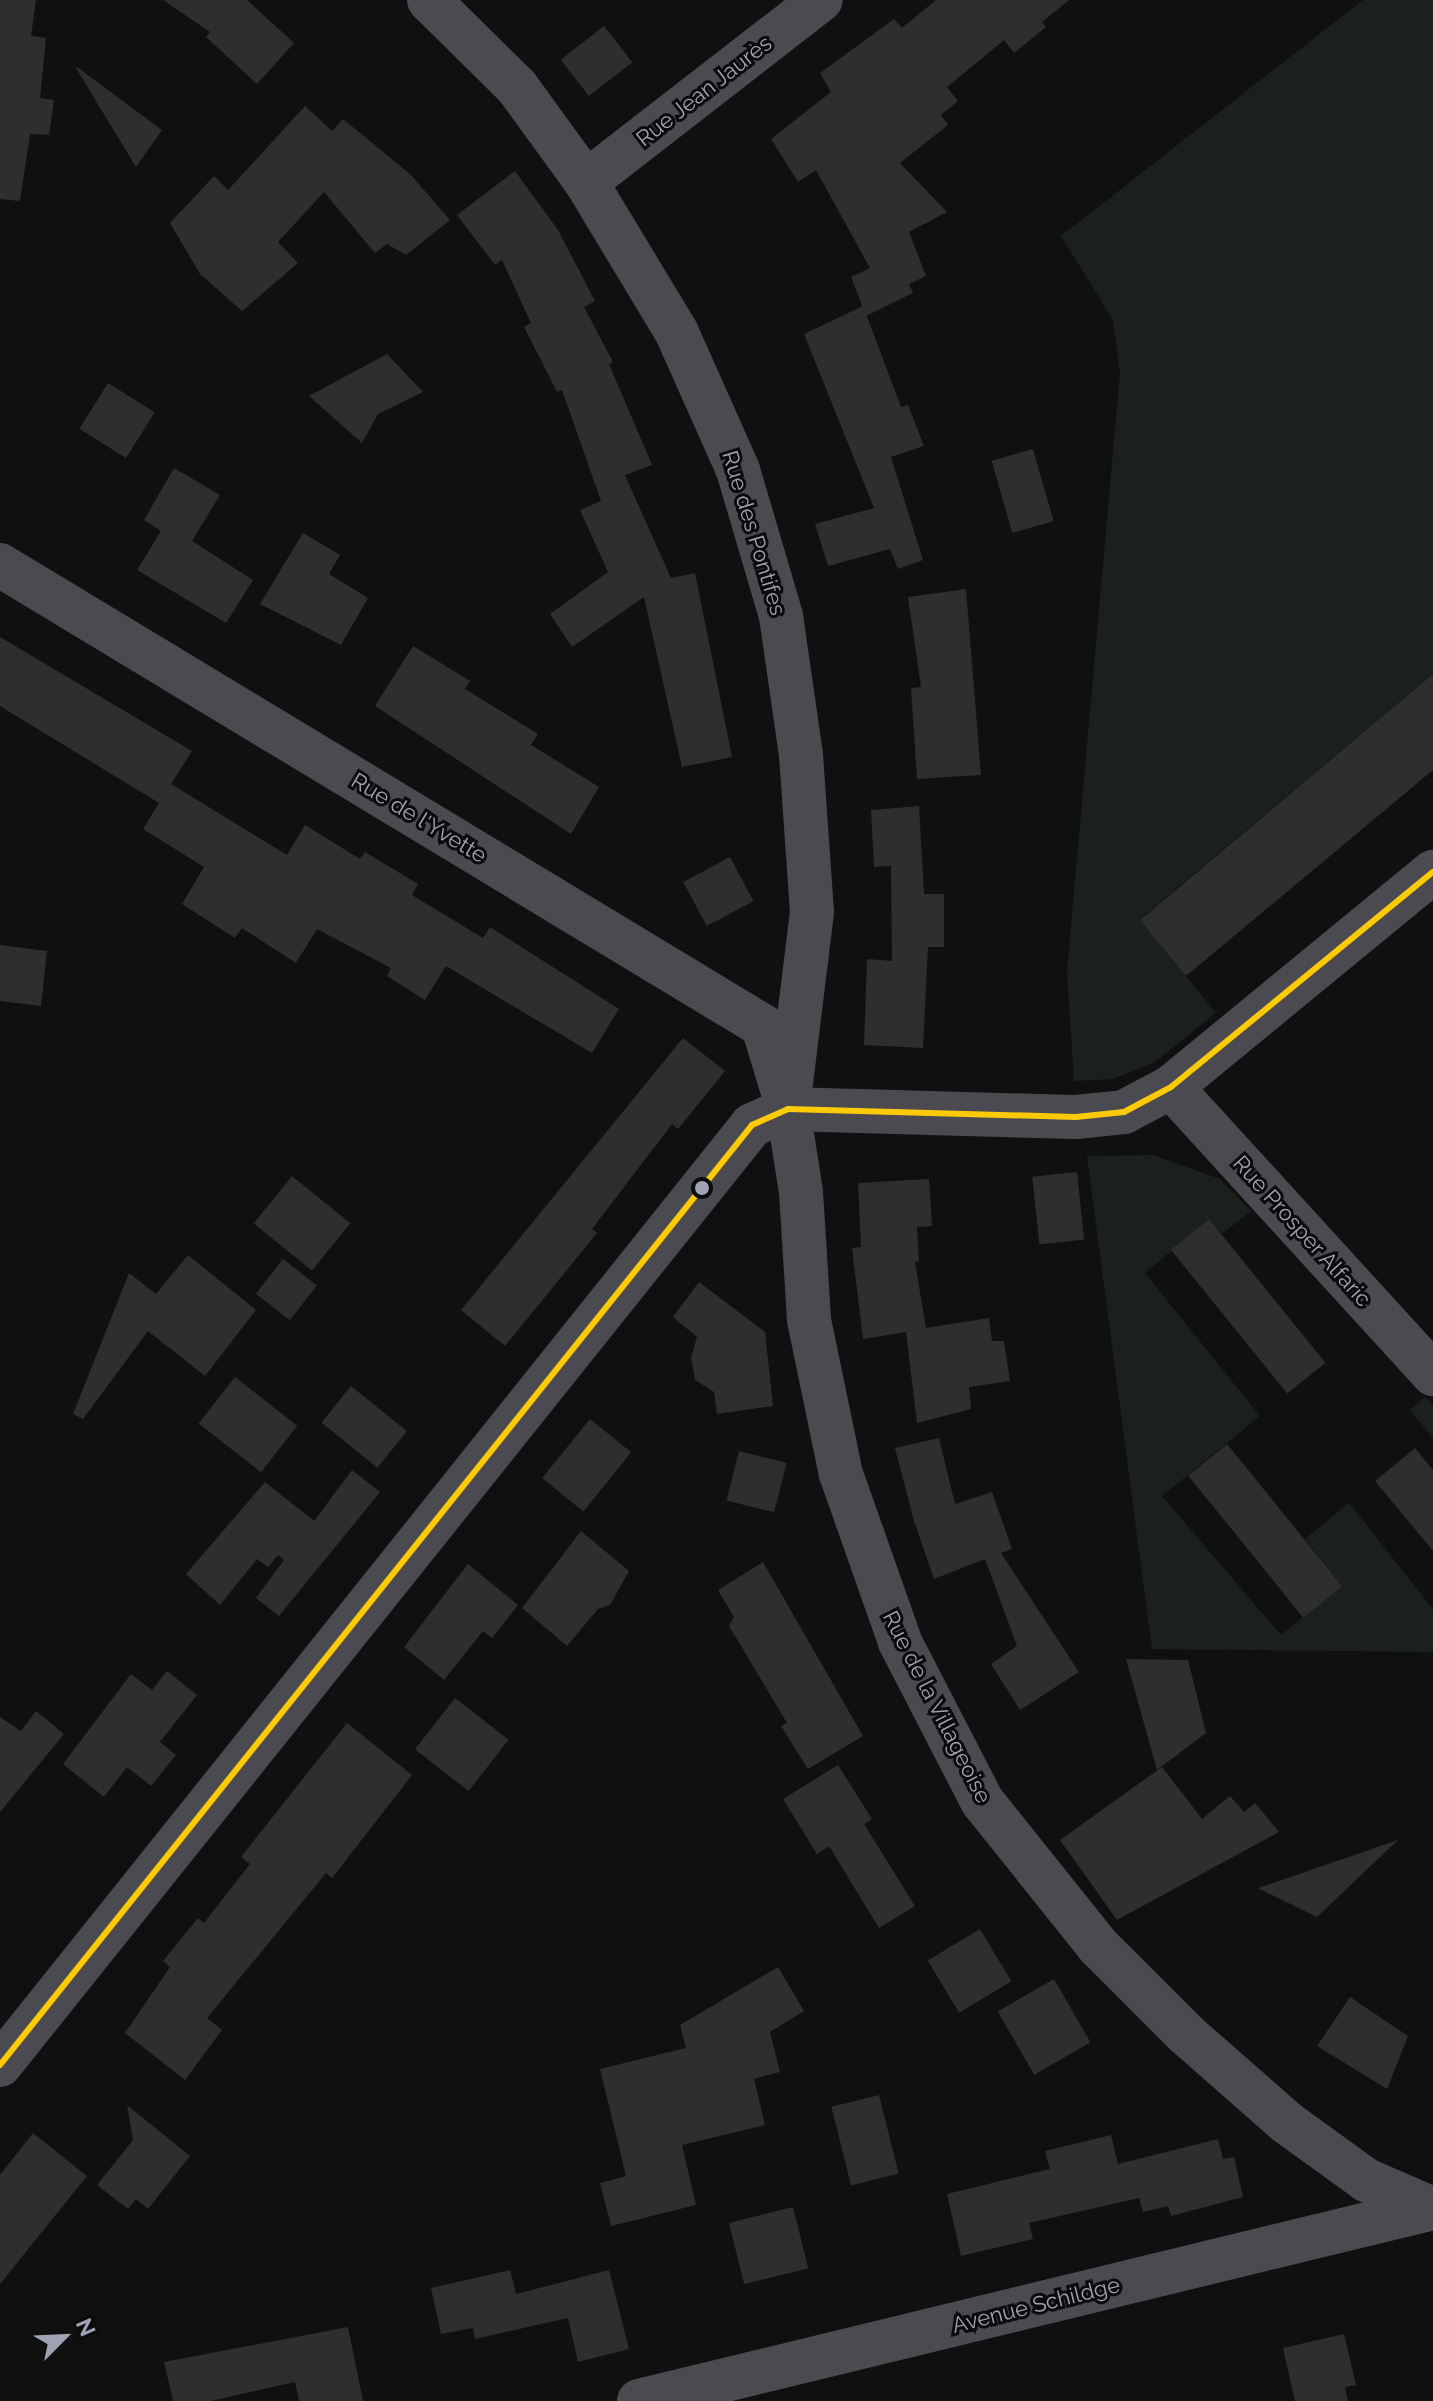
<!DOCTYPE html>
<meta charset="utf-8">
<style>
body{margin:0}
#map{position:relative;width:1433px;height:2401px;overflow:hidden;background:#101011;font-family:Raleway,sans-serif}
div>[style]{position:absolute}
.green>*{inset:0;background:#1a211c}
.building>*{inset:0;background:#2e2e30;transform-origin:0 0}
.minor>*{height:44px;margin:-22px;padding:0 22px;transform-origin:22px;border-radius:22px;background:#4a4a50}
.bus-1>*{height:6px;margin:-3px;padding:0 3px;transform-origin:3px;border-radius:3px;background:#fcca06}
.dots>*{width:22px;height:22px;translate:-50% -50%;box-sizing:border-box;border:4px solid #0b0b0c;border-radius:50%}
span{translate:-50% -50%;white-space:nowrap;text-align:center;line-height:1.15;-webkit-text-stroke:6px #0b0b0c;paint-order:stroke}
.street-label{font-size:22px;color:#a0a3b3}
.north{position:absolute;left:24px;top:2297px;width:80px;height:80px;-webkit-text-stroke:6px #0b0b0c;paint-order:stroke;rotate:66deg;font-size:22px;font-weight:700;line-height:32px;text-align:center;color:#a0a3b3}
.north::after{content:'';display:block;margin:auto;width:28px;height:36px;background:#a0a3b3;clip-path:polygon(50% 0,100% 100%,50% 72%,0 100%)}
</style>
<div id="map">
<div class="green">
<i style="clip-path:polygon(1363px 0,1433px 0,1433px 674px,1140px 919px,1216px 1013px,1155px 1062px,1113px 1079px,1074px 1081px,1067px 971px,1120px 373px,1113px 320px,1061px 236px)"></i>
<i style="clip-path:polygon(1153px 1155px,1220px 1179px,1251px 1211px,1222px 1234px,1209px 1219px,1145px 1273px,1260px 1416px,1162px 1496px,1281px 1635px,1342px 1586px,1305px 1539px,1349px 1503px,1433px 1609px,1433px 1652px,1152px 1649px,1087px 1156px)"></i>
<i style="clip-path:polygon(1425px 1397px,1433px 1405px,1433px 1438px,1410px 1410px)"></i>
</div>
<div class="building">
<i style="clip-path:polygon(0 0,36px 0,31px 36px,46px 38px,40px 98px,54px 100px,49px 135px,30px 134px,20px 201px,0 199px)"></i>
<i style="clip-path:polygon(163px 0,247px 0,294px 43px,257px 84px,206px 37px,210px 32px)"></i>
<i style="clip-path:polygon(936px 0,1069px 0,1042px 22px,1046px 27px,1014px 53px,1004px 40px,947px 87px,958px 101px,941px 115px,948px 125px,900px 163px,947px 212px,909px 232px,926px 276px,909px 284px,913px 293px,866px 316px,851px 277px,870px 268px,816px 170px,798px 182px,771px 139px,831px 92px,820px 73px,894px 19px,902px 28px)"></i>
<i style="left:604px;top:26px;width:46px;height:55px;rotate:52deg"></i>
<i style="clip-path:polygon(77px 67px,162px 130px,136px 167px,76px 68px)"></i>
<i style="clip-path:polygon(305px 106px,332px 131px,343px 119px,410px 174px,450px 220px,406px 255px,387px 244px,375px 253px,324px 192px,278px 242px,298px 263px,242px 311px,200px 274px,170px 223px,214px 176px,228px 190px)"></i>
<i style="clip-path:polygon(515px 171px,558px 230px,595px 301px,584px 307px,613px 362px,609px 364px,652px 465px,625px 475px,671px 578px,695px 573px,732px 757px,682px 767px,644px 597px,572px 647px,550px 614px,608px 572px,580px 510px,601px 501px,562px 390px,557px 392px,524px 327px,531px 323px,502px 260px,495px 265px,457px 215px)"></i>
<i style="clip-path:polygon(863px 306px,901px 407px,908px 405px,924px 446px,891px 457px,923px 560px,898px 569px,890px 549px,828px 566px,815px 524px,874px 508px,804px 334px)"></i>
<i style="clip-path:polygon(387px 354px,423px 392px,378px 414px,362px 443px,309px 396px)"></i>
<i style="left:108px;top:383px;width:55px;height:54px;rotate:32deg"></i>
<i style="left:1033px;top:449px;width:75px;height:43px;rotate:74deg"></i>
<i style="clip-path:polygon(174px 468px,220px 495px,192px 541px,253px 580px,226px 623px,137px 570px,161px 531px,144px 520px)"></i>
<i style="clip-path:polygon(303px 533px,340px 555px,329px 574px,368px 598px,341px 645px,260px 604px)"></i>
<i style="clip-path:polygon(966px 589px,981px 775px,917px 779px,911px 688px,921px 687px,908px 597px)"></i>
<i style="clip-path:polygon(0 637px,192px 751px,171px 784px,287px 855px,305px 825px,360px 859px,365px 852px,418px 884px,412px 895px,483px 938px,490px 927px,619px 1009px,592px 1053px,446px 966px,425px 1000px,387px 976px,391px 968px,317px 929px,296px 963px,242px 928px,235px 938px,182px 904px,204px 867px,143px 829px,159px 803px,0 706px)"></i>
<i style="clip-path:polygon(413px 646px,470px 681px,465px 689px,538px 734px,531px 745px,599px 787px,571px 834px,375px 706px)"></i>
<i style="clip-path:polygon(1433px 674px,1433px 770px,1186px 976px,1140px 920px)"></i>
<i style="clip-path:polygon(919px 806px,924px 894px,944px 894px,944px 947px,928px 947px,923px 1048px,864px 1045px,867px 959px,892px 961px,891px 866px,874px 867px,871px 810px)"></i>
<i style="left:730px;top:857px;width:50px;height:53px;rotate:62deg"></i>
<i style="clip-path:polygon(0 945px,47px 951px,41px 1006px,0 1001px)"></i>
<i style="clip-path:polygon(683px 1038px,725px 1071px,678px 1129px,672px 1124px,592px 1229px,597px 1233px,505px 1346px,461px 1310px)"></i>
<i style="left:1077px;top:1172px;width:68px;height:45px;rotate:84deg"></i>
<i style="left:292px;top:1176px;width:75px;height:61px;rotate:39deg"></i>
<i style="clip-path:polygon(929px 1179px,932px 1226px,917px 1227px,919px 1261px,915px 1262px,926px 1328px,989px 1318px,992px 1341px,1004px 1341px,1010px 1381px,969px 1387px,971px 1409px,917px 1423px,906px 1332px,863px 1339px,852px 1248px,861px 1247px,858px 1183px)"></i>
<i style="left:1209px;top:1219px;width:185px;height:49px;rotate:51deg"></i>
<i style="clip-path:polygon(188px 1255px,256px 1310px,205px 1376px,148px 1331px,83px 1419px,73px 1414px,129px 1273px,156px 1294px)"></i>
<i style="left:283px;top:1259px;width:43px;height:44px;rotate:38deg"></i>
<i style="clip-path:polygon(699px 1282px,765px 1332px,773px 1406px,717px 1414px,714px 1392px,695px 1380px,691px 1357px,697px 1337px,673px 1317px)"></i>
<i style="left:235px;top:1377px;width:79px;height:59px;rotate:38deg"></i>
<i style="left:351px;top:1386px;width:72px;height:47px;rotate:39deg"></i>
<i style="left:590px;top:1419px;width:53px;height:76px;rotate:39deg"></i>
<i style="clip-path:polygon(939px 1438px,955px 1504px,992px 1492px,1012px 1549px,1001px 1553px,1079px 1672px,1020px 1710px,991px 1664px,1017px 1646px,985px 1559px,934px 1579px,914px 1521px,895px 1448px)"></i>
<i style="left:1227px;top:1444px;width:183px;height:50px;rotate:51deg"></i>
<i style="clip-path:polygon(1415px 1448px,1433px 1470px,1433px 1551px,1375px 1481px)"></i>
<i style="left:739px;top:1451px;width:49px;height:51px;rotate:14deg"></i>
<i style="clip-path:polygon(352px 1470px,380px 1492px,279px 1616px,256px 1598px,284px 1560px,278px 1555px,268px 1567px,257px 1559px,220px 1605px,186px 1574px,265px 1482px,314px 1521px)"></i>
<i style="clip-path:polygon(581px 1531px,629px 1571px,610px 1605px,598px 1609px,567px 1646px,522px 1608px)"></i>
<i style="clip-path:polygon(763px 1562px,863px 1736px,808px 1769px,781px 1726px,787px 1723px,729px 1626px,734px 1617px,718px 1590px)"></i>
<i style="clip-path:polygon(468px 1564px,518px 1605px,492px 1638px,483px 1631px,444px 1680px,404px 1647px)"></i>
<i style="clip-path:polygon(1126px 1659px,1188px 1660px,1206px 1733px,1157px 1770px)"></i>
<i style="clip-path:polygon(167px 1671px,197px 1695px,160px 1742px,176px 1755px,151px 1786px,127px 1767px,104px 1797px,63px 1764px,131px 1674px,152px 1690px)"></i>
<i style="left:455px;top:1698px;width:68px;height:65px;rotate:38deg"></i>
<i style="clip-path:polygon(36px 1711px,64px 1734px,0 1812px,0 1717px,21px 1731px)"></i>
<i style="clip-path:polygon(347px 1723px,412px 1775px,332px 1878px,326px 1873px,207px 2018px,222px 2030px,185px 2080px,125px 2033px,170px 1967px,163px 1961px,198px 1918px,204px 1923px,250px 1864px,241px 1857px)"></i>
<i style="clip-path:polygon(838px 1765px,872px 1819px,864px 1824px,915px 1906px,879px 1928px,829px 1846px,817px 1854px,783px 1799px)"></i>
<i style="clip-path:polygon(1162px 1767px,1202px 1819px,1230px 1796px,1244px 1812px,1255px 1803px,1279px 1832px,1117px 1920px,1060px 1840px)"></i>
<i style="clip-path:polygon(1398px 1840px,1317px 1917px,1258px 1888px)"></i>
<i style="left:980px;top:1929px;width:61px;height:61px;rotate:59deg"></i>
<i style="clip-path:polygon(778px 1967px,804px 2011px,770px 2032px,780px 2072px,754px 2079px,765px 2125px,682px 2145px,696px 2205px,611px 2226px,600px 2183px,626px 2176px,600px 2069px,686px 2048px,680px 2025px)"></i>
<i style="left:1054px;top:1979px;width:73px;height:65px;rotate:60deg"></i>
<i style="clip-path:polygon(1350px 1997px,1408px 2036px,1387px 2089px,1317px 2046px)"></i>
<i style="left:879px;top:2095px;width:81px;height:49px;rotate:76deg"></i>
<i style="clip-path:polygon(127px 2105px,190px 2156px,148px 2209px,136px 2199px,128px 2209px,97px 2185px,133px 2140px)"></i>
<i style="clip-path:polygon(33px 2133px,87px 2176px,0 2284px,0 2175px)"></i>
<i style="clip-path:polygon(1111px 2135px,1118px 2164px,1218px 2139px,1223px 2159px,1234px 2157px,1243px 2197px,1171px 2216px,1168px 2206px,1143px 2212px,1139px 2198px,1029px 2223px,1033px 2239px,961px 2256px,947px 2194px,1050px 2169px,1045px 2151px)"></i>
<i style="left:793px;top:2207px;width:63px;height:66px;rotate:76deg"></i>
<i style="clip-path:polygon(510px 2270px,516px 2294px,609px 2270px,629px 2349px,578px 2362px,568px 2318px,475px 2339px,473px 2328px,441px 2334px,431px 2288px)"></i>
<i style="clip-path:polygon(348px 2327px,363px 2401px,299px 2401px,295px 2382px,211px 2401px,173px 2401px,164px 2362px)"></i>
<i style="clip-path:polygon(1344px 2334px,1356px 2385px,1345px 2387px,1348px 2401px,1295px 2401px,1283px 2348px)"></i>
</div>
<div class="minor">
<i style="left:429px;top:0;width:124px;rotate:44.7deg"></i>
<i style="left:517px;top:87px;width:117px;rotate:54deg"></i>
<i style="left:586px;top:182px;width:176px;rotate:58.9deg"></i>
<i style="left:677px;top:333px;width:150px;rotate:66deg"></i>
<i style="left:738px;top:470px;width:152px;rotate:73.6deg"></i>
<i style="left:781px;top:616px;width:140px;rotate:81.8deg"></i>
<i style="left:801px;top:755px;width:157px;rotate:86deg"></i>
<i style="left:812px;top:912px;width:180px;rotate:97deg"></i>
<i style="left:586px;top:182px;width:297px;rotate:-37.8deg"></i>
<i style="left:0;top:565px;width:891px;rotate:31.14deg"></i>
<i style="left:763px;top:1026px;width:87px;rotate:73.2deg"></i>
<i style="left:788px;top:1109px;width:84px;rotate:81.1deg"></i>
<i style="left:801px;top:1192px;width:128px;rotate:86.4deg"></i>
<i style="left:809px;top:1320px;width:157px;rotate:78.3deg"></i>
<i style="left:841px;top:1474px;width:178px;rotate:70.6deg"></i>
<i style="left:900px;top:1642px;width:179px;rotate:62.7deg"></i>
<i style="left:982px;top:1801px;width:186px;rotate:51.3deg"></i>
<i style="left:1098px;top:1946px;width:124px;rotate:45deg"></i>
<i style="left:1186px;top:2034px;width:133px;rotate:41.3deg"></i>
<i style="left:1286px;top:2122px;width:99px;rotate:35.9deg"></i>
<i style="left:1366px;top:2180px;width:73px;rotate:23.4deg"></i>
<i style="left:1171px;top:1087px;width:389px;rotate:47.6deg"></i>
<i style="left:0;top:2065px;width:1204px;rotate:-51.34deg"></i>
<i style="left:752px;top:1125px;width:39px;rotate:-24deg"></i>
<i style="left:788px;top:1109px;width:288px;rotate:1.6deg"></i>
<i style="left:1076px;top:1117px;width:48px;rotate:-5.9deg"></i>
<i style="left:1124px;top:1112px;width:53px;rotate:-28deg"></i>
<i style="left:1171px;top:1087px;width:339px;rotate:-39.4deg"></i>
<i style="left:639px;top:2401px;width:817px;rotate:-13.66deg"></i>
</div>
<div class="bus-1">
<i style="left:0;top:2065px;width:1204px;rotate:-51.34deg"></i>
<i style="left:752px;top:1125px;width:39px;rotate:-24deg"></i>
<i style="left:788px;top:1109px;width:288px;rotate:1.6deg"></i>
<i style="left:1076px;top:1117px;width:48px;rotate:-5.9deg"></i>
<i style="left:1124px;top:1112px;width:53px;rotate:-28deg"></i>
<i style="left:1171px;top:1087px;width:339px;rotate:-39.4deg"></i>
</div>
<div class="dots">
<i style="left:702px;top:1188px;background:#a0a3b3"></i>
</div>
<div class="street-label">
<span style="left:704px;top:91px;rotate:-38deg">Rue Jean Jaurès</span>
<span style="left:754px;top:533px;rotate:73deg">Rue des Pontifes</span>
<span style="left:419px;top:818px;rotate:31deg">Rue de l'Yvette</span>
<span style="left:1302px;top:1231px;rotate:48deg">Rue Prosper Alfaric</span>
<span style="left:937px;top:1707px;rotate:63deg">Rue de la Villageoise</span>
<span style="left:1036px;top:2305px;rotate:-14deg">Avenue Schildge</span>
</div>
<div class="north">N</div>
</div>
